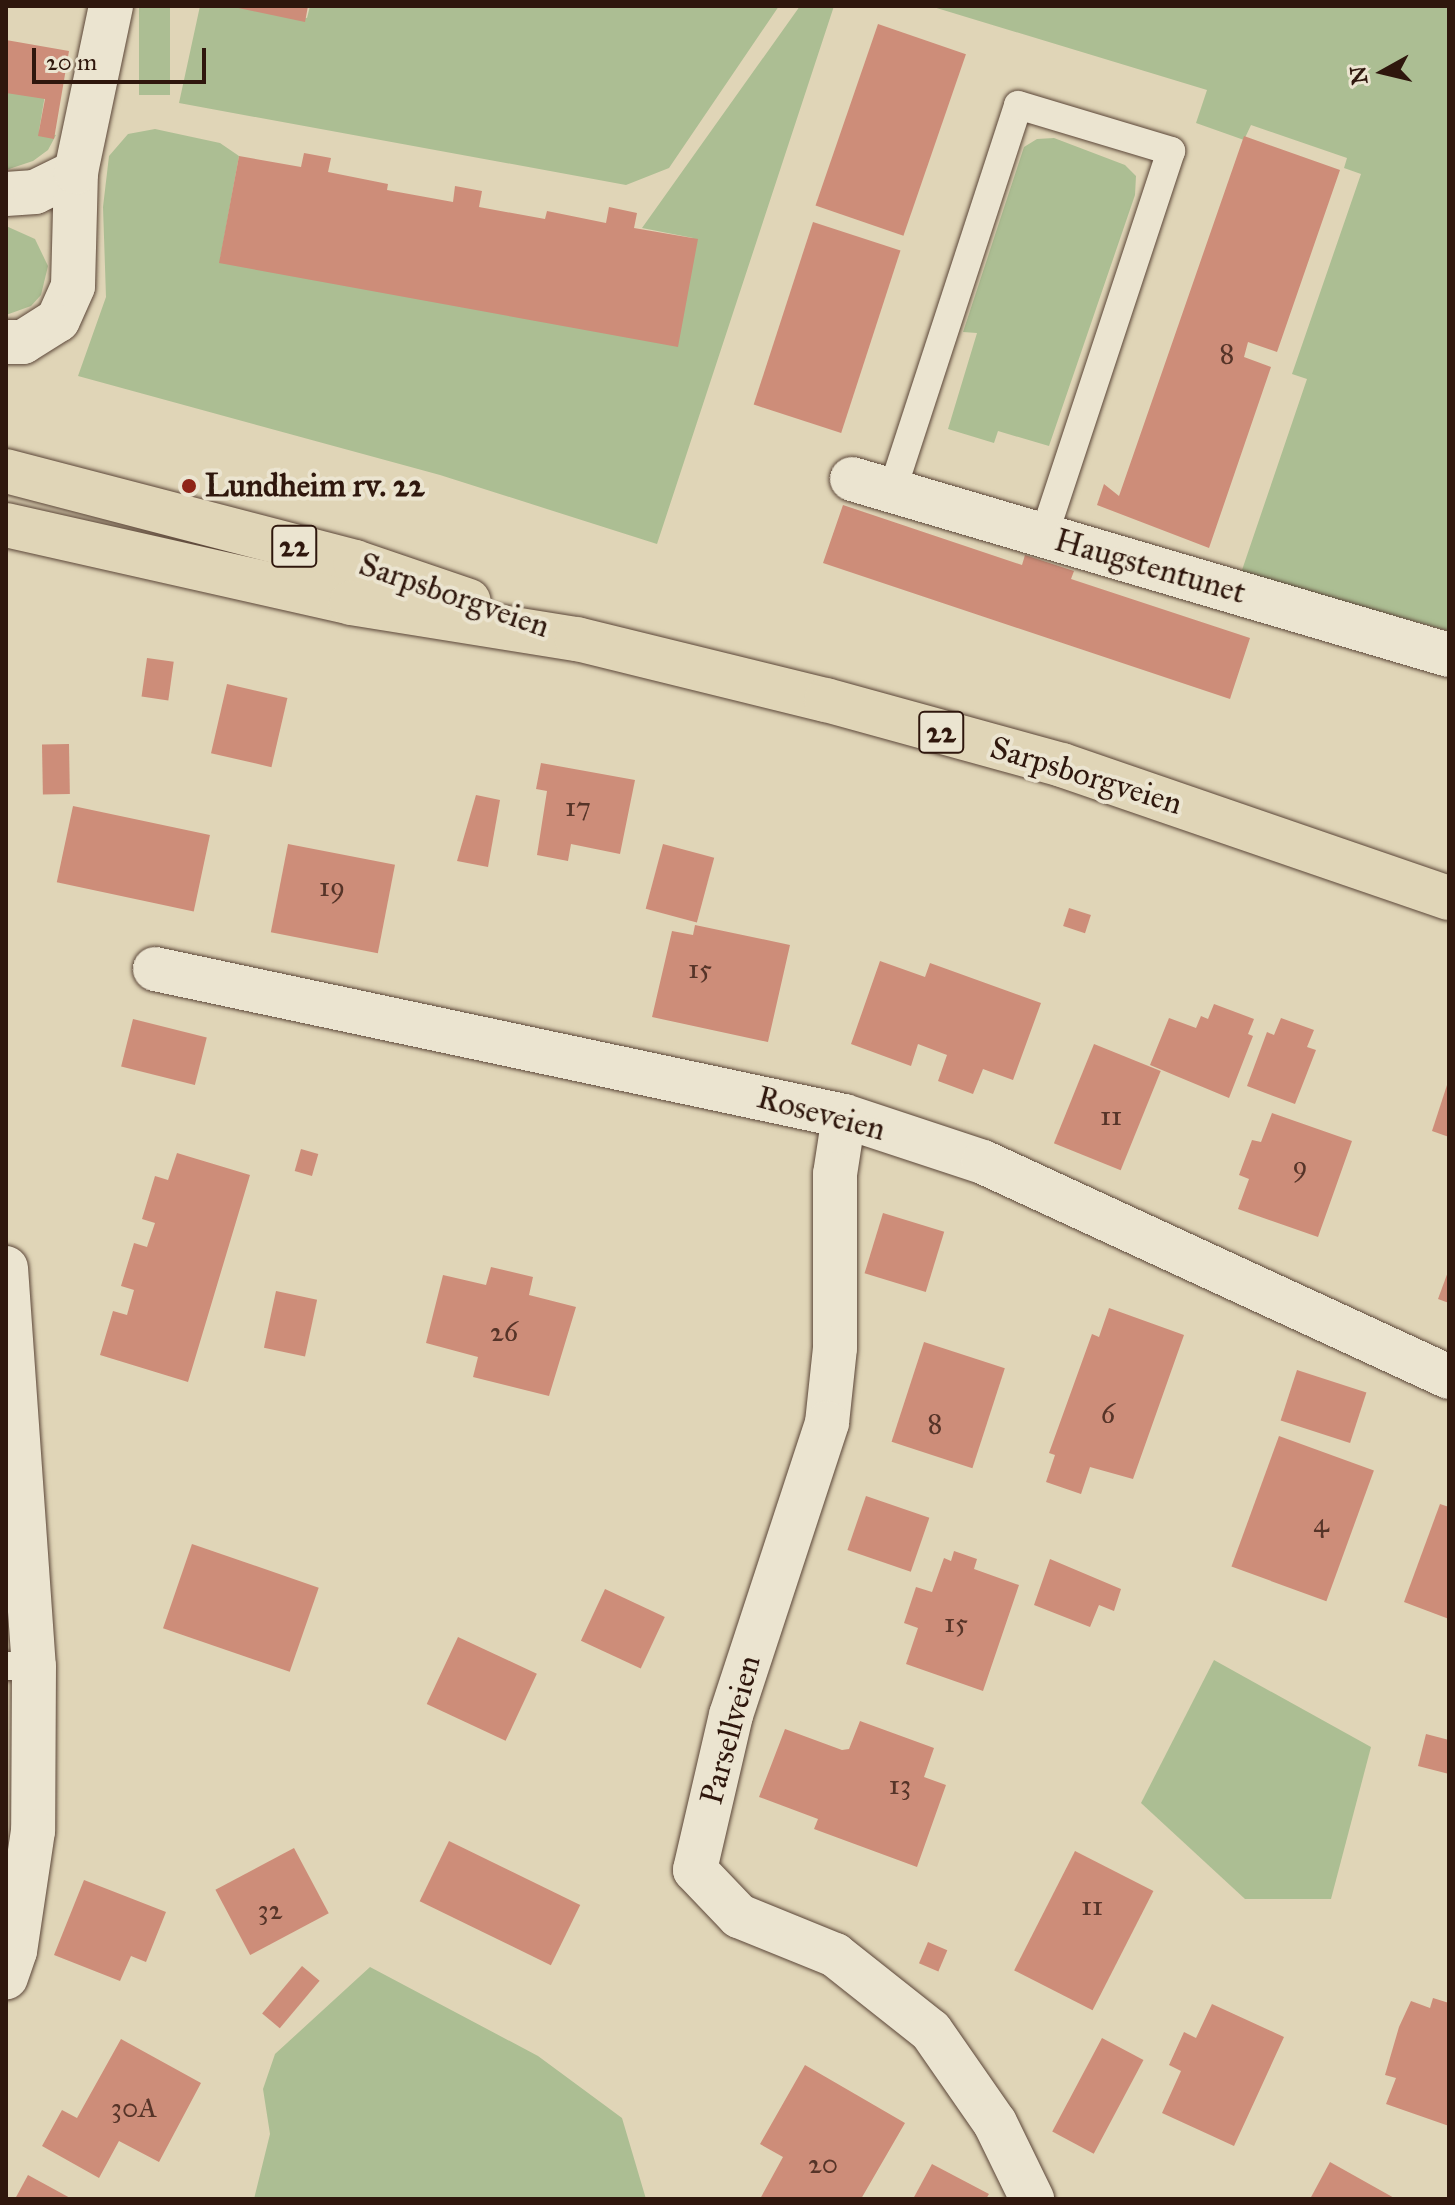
<!DOCTYPE html>
<style>
body{margin:0}
#map{position:relative;width:1455px;height:2205px;overflow:hidden;background:#e0d5b7;font-family:"IM FELL Great Primer",serif}
div>[style]{position:absolute}
.green>*{inset:0;background:#acbe93;transform-origin:0 0}
.building>*{inset:0;background:#cd8d79;transform-origin:0 0}
.roads{filter:drop-shadow(0 0 2px #5b4638) drop-shadow(0 0 2px #5b4638)}
.service>*{height:28px;margin:-14px;padding:0 14px;transform-origin:14px;border-radius:14px;background:#ebe4d0}
.minor>*{height:44px;margin:-22px;padding:0 22px;transform-origin:22px;border-radius:22px;background:#ebe4d0}
.trunk>*{height:44px;margin:-22px;padding:0 22px;transform-origin:22px;border-radius:22px;background:#e0d5b7}
.dots>*{width:22px;height:22px;translate:-50% -50%;box-sizing:border-box;border:4px solid #ebe4d0;border-radius:50%}
span{translate:-50% -50%;white-space:nowrap;text-align:center;line-height:1.15;-webkit-text-stroke:8px #ebe4d0;paint-order:stroke}
.number-label{font-size:28px;color:#563428}
.number-label span{-webkit-text-stroke-width:0}
.shield-label span{padding:2px 6px;background:#ebe4d0;border:2px solid;border-radius:6px;-webkit-text-stroke-width:0}
.shield-label{font-size:30px;color:#2f170d;font-weight:700}
.poi-label{font-size:32px;color:#2f170d;font-weight:700}
.left{translate:0 -50%;text-align:left}
.street-label{font-size:32px;color:#2f170d}
.frame{position:absolute;inset:0;border:8px solid #2f170d;pointer-events:none}
.north{position:absolute;left:1343px;top:32px;width:80px;height:80px;-webkit-text-stroke:6px #ebe4d0;paint-order:stroke;rotate:262deg;font-size:22px;font-weight:700;line-height:32px;text-align:center;color:#2f170d}
.north::after{content:'';display:block;margin:auto;width:28px;height:36px;background:#2f170d;clip-path:polygon(50% 0,100% 100%,50% 72%,0 100%)}
.scale{position:absolute;left:32px;top:48px;width:174px;height:36px;box-sizing:border-box;border:4px solid #2f170d;border-top:0;padding-left:10px;font-size:24px;line-height:28px;white-space:nowrap;color:#2f170d;-webkit-text-stroke:6px #ebe4d0;paint-order:stroke}
</style>
<div id="map">
<div class="green">
<i style="left:139px;top:6px;width:31px;height:89px"></i>
<i style="clip-path:polygon(200px 6px,244px 6px,307px 18px,310px 6px,779px 6px,669px 168px,626px 185px,179px 103px)"></i>
<i style="clip-path:polygon(800px 6px,834px 6px,657px 544px,440px 475px,78px 376px,106px 297px,103px 207px,109px 156px,128px 134px,155px 129px,220px 143px,239px 156px,220px 260px,675px 342px,693px 238px,642px 228px)"></i>
<i style="clip-path:polygon(930px 6px,1449px 6px,1449px 631px,1241px 573px,1307px 379px,1292px 374px,1361px 174px,1344px 168px,1347px 158px,1251px 125px,1244px 140px,1196px 123px,1207px 90px)"></i>
<i style="clip-path:polygon(6px 88px,45px 95px,39px 131px,56px 135px,48px 150px,33px 161px,6px 170px)"></i>
<i style="clip-path:polygon(1054px 138px,1125px 165px,1136px 176px,1135px 195px,1049px 446px,998px 431px,994px 443px,948px 429px,977px 333px,963px 332px,1024px 147px,1037px 139px)"></i>
<i style="clip-path:polygon(6px 226px,35px 239px,48px 266px,41px 295px,31px 306px,6px 315px)"></i>
<i style="clip-path:polygon(1214px 1660px,1371px 1747px,1331px 1899px,1245px 1899px,1141px 1803px)"></i>
<i style="clip-path:polygon(370px 1967px,538px 2056px,622px 2118px,646px 2199px,254px 2199px,270px 2134px,263px 2089px,275px 2054px)"></i>
</div>
<div class="building">
<i style="clip-path:polygon(229px 6px,308px 6px,305px 22px)"></i>
<i style="left:878px;top:24px;width:93px;height:192px;rotate:19deg"></i>
<i style="clip-path:polygon(6px 40px,69px 51px,54px 139px,38px 136px,45px 99px,6px 93px)"></i>
<i style="clip-path:polygon(1244px 136px,1340px 170px,1277px 352px,1248px 342px,1244px 357px,1271px 367px,1209px 548px,1097px 505px,1104px 484px,1119px 496px)"></i>
<i style="clip-path:polygon(304px 153px,331px 158px,328px 172px,388px 184px,387px 190px,453px 202px,455px 186px,482px 191px,479px 207px,545px 219px,547px 211px,606px 223px,609px 207px,637px 213px,634px 228px,698px 239px,678px 347px,219px 263px,239px 156px,301px 167px)"></i>
<i style="left:813px;top:222px;width:92px;height:192px;rotate:18deg"></i>
<i style="clip-path:polygon(843px 505px,1022px 565px,1025px 555px,1074px 571px,1071px 579px,1250px 638px,1230px 699px,823px 563px)"></i>
<i style="left:147px;top:658px;width:27px;height:39px;rotate:8deg"></i>
<i style="left:227px;top:684px;width:62px;height:71px;rotate:13deg"></i>
<i style="left:69px;top:744px;width:50px;height:27px;rotate:89deg"></i>
<i style="clip-path:polygon(541px 763px,635px 780px,620px 854px,571px 844px,568px 861px,537px 855px,547px 791px,536px 789px)"></i>
<i style="clip-path:polygon(476px 795px,500px 800px,488px 867px,457px 861px)"></i>
<i style="left:73px;top:806px;width:140px;height:78px;rotate:12deg"></i>
<i style="left:288px;top:844px;width:109px;height:90px;rotate:11deg"></i>
<i style="left:663px;top:844px;width:53px;height:67px;rotate:15deg"></i>
<i style="left:1069px;top:908px;width:23px;height:19px;rotate:18deg"></i>
<i style="clip-path:polygon(695px 925px,790px 945px,768px 1042px,652px 1017px,672px 931px,693px 935px)"></i>
<i style="clip-path:polygon(880px 961px,925px 977px,930px 963px,1041px 1003px,1013px 1080px,983px 1069px,973px 1094px,938px 1081px,947px 1055px,918px 1044px,911px 1066px,851px 1044px)"></i>
<i style="clip-path:polygon(1214px 1004px,1254px 1019px,1248px 1034px,1253px 1036px,1229px 1098px,1150px 1065px,1169px 1018px,1196px 1028px,1201px 1016px,1208px 1019px)"></i>
<i style="clip-path:polygon(1281px 1018px,1314px 1030px,1307px 1047px,1316px 1050px,1295px 1104px,1247px 1086px,1267px 1032px,1274px 1035px)"></i>
<i style="left:133px;top:1019px;width:76px;height:49px;rotate:14deg"></i>
<i style="left:1094px;top:1044px;width:72px;height:107px;rotate:22deg"></i>
<i style="clip-path:polygon(1448px 1082px,1449px 1082px,1449px 1137px,1432px 1131px)"></i>
<i style="clip-path:polygon(1272px 1113px,1352px 1141px,1318px 1237px,1238px 1209px,1249px 1179px,1239px 1175px,1252px 1140px,1261px 1142px)"></i>
<i style="left:301px;top:1149px;width:18px;height:23px;rotate:16deg"></i>
<i style="clip-path:polygon(177px 1153px,250px 1175px,188px 1382px,100px 1355px,113px 1311px,127px 1315px,134px 1290px,121px 1286px,134px 1243px,147px 1247px,155px 1223px,142px 1219px,155px 1176px,168px 1180px)"></i>
<i style="left:883px;top:1213px;width:64px;height:63px;rotate:17deg"></i>
<i style="clip-path:polygon(491px 1267px,533px 1277px,529px 1295px,576px 1307px,549px 1396px,473px 1377px,478px 1357px,426px 1343px,443px 1275px,486px 1285px)"></i>
<i style="clip-path:polygon(1449px 1269px,1449px 1303px,1438px 1299px)"></i>
<i style="left:276px;top:1291px;width:42px;height:58px;rotate:12deg"></i>
<i style="clip-path:polygon(1109px 1308px,1184px 1335px,1133px 1479px,1090px 1467px,1081px 1494px,1046px 1482px,1055px 1455px,1049px 1453px,1092px 1334px,1099px 1337px)"></i>
<i style="left:924px;top:1342px;width:85px;height:105px;rotate:18deg"></i>
<i style="left:1297px;top:1370px;width:73px;height:53px;rotate:18deg"></i>
<i style="left:1279px;top:1436px;width:101px;height:139px;rotate:20deg"></i>
<i style="left:866px;top:1496px;width:67px;height:57px;rotate:19deg"></i>
<i style="clip-path:polygon(1440px 1504px,1449px 1507px,1449px 1619px,1404px 1602px)"></i>
<i style="left:192px;top:1544px;width:134px;height:89px;rotate:19deg"></i>
<i style="clip-path:polygon(954px 1551px,977px 1559px,974px 1569px,1019px 1585px,983px 1691px,906px 1664px,918px 1628px,904px 1623px,916px 1587px,932px 1592px,944px 1558px,951px 1561px)"></i>
<i style="clip-path:polygon(1050px 1559px,1121px 1589px,1114px 1611px,1099px 1605px,1090px 1627px,1034px 1605px)"></i>
<i style="left:605px;top:1589px;width:66px;height:57px;rotate:25deg"></i>
<i style="left:458px;top:1637px;width:87px;height:74px;rotate:25deg"></i>
<i style="clip-path:polygon(860px 1721px,934px 1748px,924px 1777px,946px 1785px,917px 1867px,814px 1829px,818px 1819px,759px 1797px,785px 1729px,842px 1750px,849px 1749px)"></i>
<i style="clip-path:polygon(1426px 1734px,1449px 1740px,1449px 1774px,1418px 1766px)"></i>
<i style="left:449px;top:1841px;width:146px;height:67px;rotate:26deg"></i>
<i style="left:294px;top:1848px;width:74px;height:89px;rotate:62deg"></i>
<i style="left:1075px;top:1851px;width:88px;height:134px;rotate:27deg"></i>
<i style="clip-path:polygon(84px 1880px,166px 1912px,146px 1962px,131px 1956px,120px 1981px,54px 1955px)"></i>
<i style="left:928px;top:1942px;width:21px;height:23px;rotate:23deg"></i>
<i style="left:302px;top:1966px;width:23px;height:62px;rotate:40deg"></i>
<i style="clip-path:polygon(1433px 1998px,1449px 2003px,1449px 2126px,1386px 2104px,1396px 2078px,1385px 2075px,1399px 2027px,1411px 2001px,1430px 2008px)"></i>
<i style="clip-path:polygon(1212px 2004px,1284px 2037px,1234px 2146px,1162px 2113px,1181px 2071px,1169px 2065px,1184px 2032px,1196px 2038px)"></i>
<i style="left:1102px;top:2038px;width:47px;height:106px;rotate:28deg"></i>
<i style="clip-path:polygon(121px 2039px,201px 2083px,159px 2162px,119px 2141px,99px 2178px,42px 2146px,62px 2110px,77px 2118px)"></i>
<i style="clip-path:polygon(805px 2065px,905px 2123px,861px 2199px,760px 2199px,783px 2157px,760px 2144px)"></i>
<i style="clip-path:polygon(1330px 2162px,1396px 2199px,1310px 2199px)"></i>
<i style="clip-path:polygon(932px 2164px,989px 2194px,986px 2199px,913px 2199px)"></i>
<i style="clip-path:polygon(28px 2175px,72px 2199px,15px 2199px)"></i>
</div>
<div class="roads">
<div class="service">
<i style="left:892px;top:491px;width:406px;rotate:-71.9deg"></i>
<i style="left:1018px;top:105px;width:160px;rotate:16.7deg"></i>
<i style="left:1171px;top:151px;width:404px;rotate:108.3deg"></i>
<i style="left:6px;top:1666px;width:28px"></i>
</div>
<div class="minor">
<i style="left:6px;top:194px;width:29px;rotate:-4deg"></i>
<i style="left:35px;top:192px;width:46px;rotate:-26deg"></i>
<i style="left:6px;top:342px;width:17px"></i>
<i style="left:23px;top:342px;width:41px;rotate:-32.2deg"></i>
<i style="left:58px;top:320px;width:37px;rotate:-66deg"></i>
<i style="left:73px;top:286px;width:114px;rotate:-88.5deg"></i>
<i style="left:76px;top:172px;width:170px;rotate:-78.1deg"></i>
<i style="left:852px;top:479px;width:622px;rotate:16.43deg"></i>
<i style="left:155px;top:969px;width:705px;rotate:12.04deg"></i>
<i style="left:844px;top:1116px;width:146px;rotate:18.3deg"></i>
<i style="left:983px;top:1162px;width:513px;rotate:24.77deg"></i>
<i style="left:844px;top:1116px;width:59px;rotate:98.8deg"></i>
<i style="left:835px;top:1174px;width:174px;rotate:90deg"></i>
<i style="left:835px;top:1348px;width:75px;rotate:96.1deg"></i>
<i style="left:827px;top:1423px;width:307px;rotate:108.2deg"></i>
<i style="left:731px;top:1715px;width:159px;rotate:103.1deg"></i>
<i style="left:695px;top:1870px;width:64px;rotate:46.3deg"></i>
<i style="left:739px;top:1916px;width:104px;rotate:22.1deg"></i>
<i style="left:835px;top:1955px;width:122px;rotate:38.4deg"></i>
<i style="left:931px;top:2031px;width:112px;rotate:55.2deg"></i>
<i style="left:995px;top:2123px;width:85px;rotate:64deg"></i>
<i style="left:6px;top:1268px;width:399px;rotate:86deg"></i>
<i style="left:34px;top:1666px;width:165px;rotate:90.3deg"></i>
<i style="left:33px;top:1831px;width:121px;rotate:98.5deg"></i>
<i style="left:15px;top:1951px;width:28px;rotate:109deg"></i>
</div>
<div class="trunk">
<i style="left:6px;top:471px;width:361px;rotate:14.6deg"></i>
<i style="left:355px;top:562px;width:120px;rotate:18.9deg"></i>
<i style="left:6px;top:525px;width:354px;rotate:12.7deg"></i>
<i style="left:351px;top:603px;width:229px;rotate:9.1deg"></i>
<i style="left:577px;top:639px;width:256px;rotate:13.8deg"></i>
<i style="left:826px;top:700px;width:245px;rotate:15.4deg"></i>
<i style="left:1062px;top:765px;width:409px;rotate:19deg"></i>
</div>
</div>
<div class="dots">
<i style="left:189px;top:486px;background:#8f2418"></i>
</div>
<div class="number-label">
<span style="left:1227px;top:354px">8</span>
<span style="left:578px;top:807px">17</span>
<span style="left:332px;top:887px">19</span>
<span style="left:700px;top:969px">15</span>
<span style="left:1111px;top:1116px">11</span>
<span style="left:1300px;top:1166px">9</span>
<span style="left:504px;top:1332px">26</span>
<span style="left:1108px;top:1414px">6</span>
<span style="left:935px;top:1424px">8</span>
<span style="left:1321px;top:1523px">4</span>
<span style="left:956px;top:1623px">15</span>
<span style="left:900px;top:1785px">13</span>
<span style="left:1092px;top:1906px">11</span>
<span style="left:270px;top:1910px">32</span>
<span style="left:134px;top:2108px">30A</span>
<span style="left:823px;top:2164px">20</span>
</div>
<div class="shield-label">
<span style="left:294px;top:546px">22</span>
<span style="left:941px;top:732px">22</span>
</div>
<div class="poi-label">
<span class="left" style="left:205px;top:486px">Lundheim rv. 22</span>
</div>
<div class="street-label">
<span style="left:1150px;top:567px;rotate:16deg">Haugstentunet</span>
<span style="left:454px;top:596px;rotate:19deg">Sarpsborgveien</span>
<span style="left:1086px;top:776px;rotate:17deg">Sarpsborgveien</span>
<span style="left:821px;top:1114px;rotate:15deg">Roseveien</span>
<span style="left:731px;top:1730px;rotate:-75deg">Parsellveien</span>
</div>
<div class="frame"></div>
<div class="north">N</div>
<div class="scale">20 m</div>
</div>
